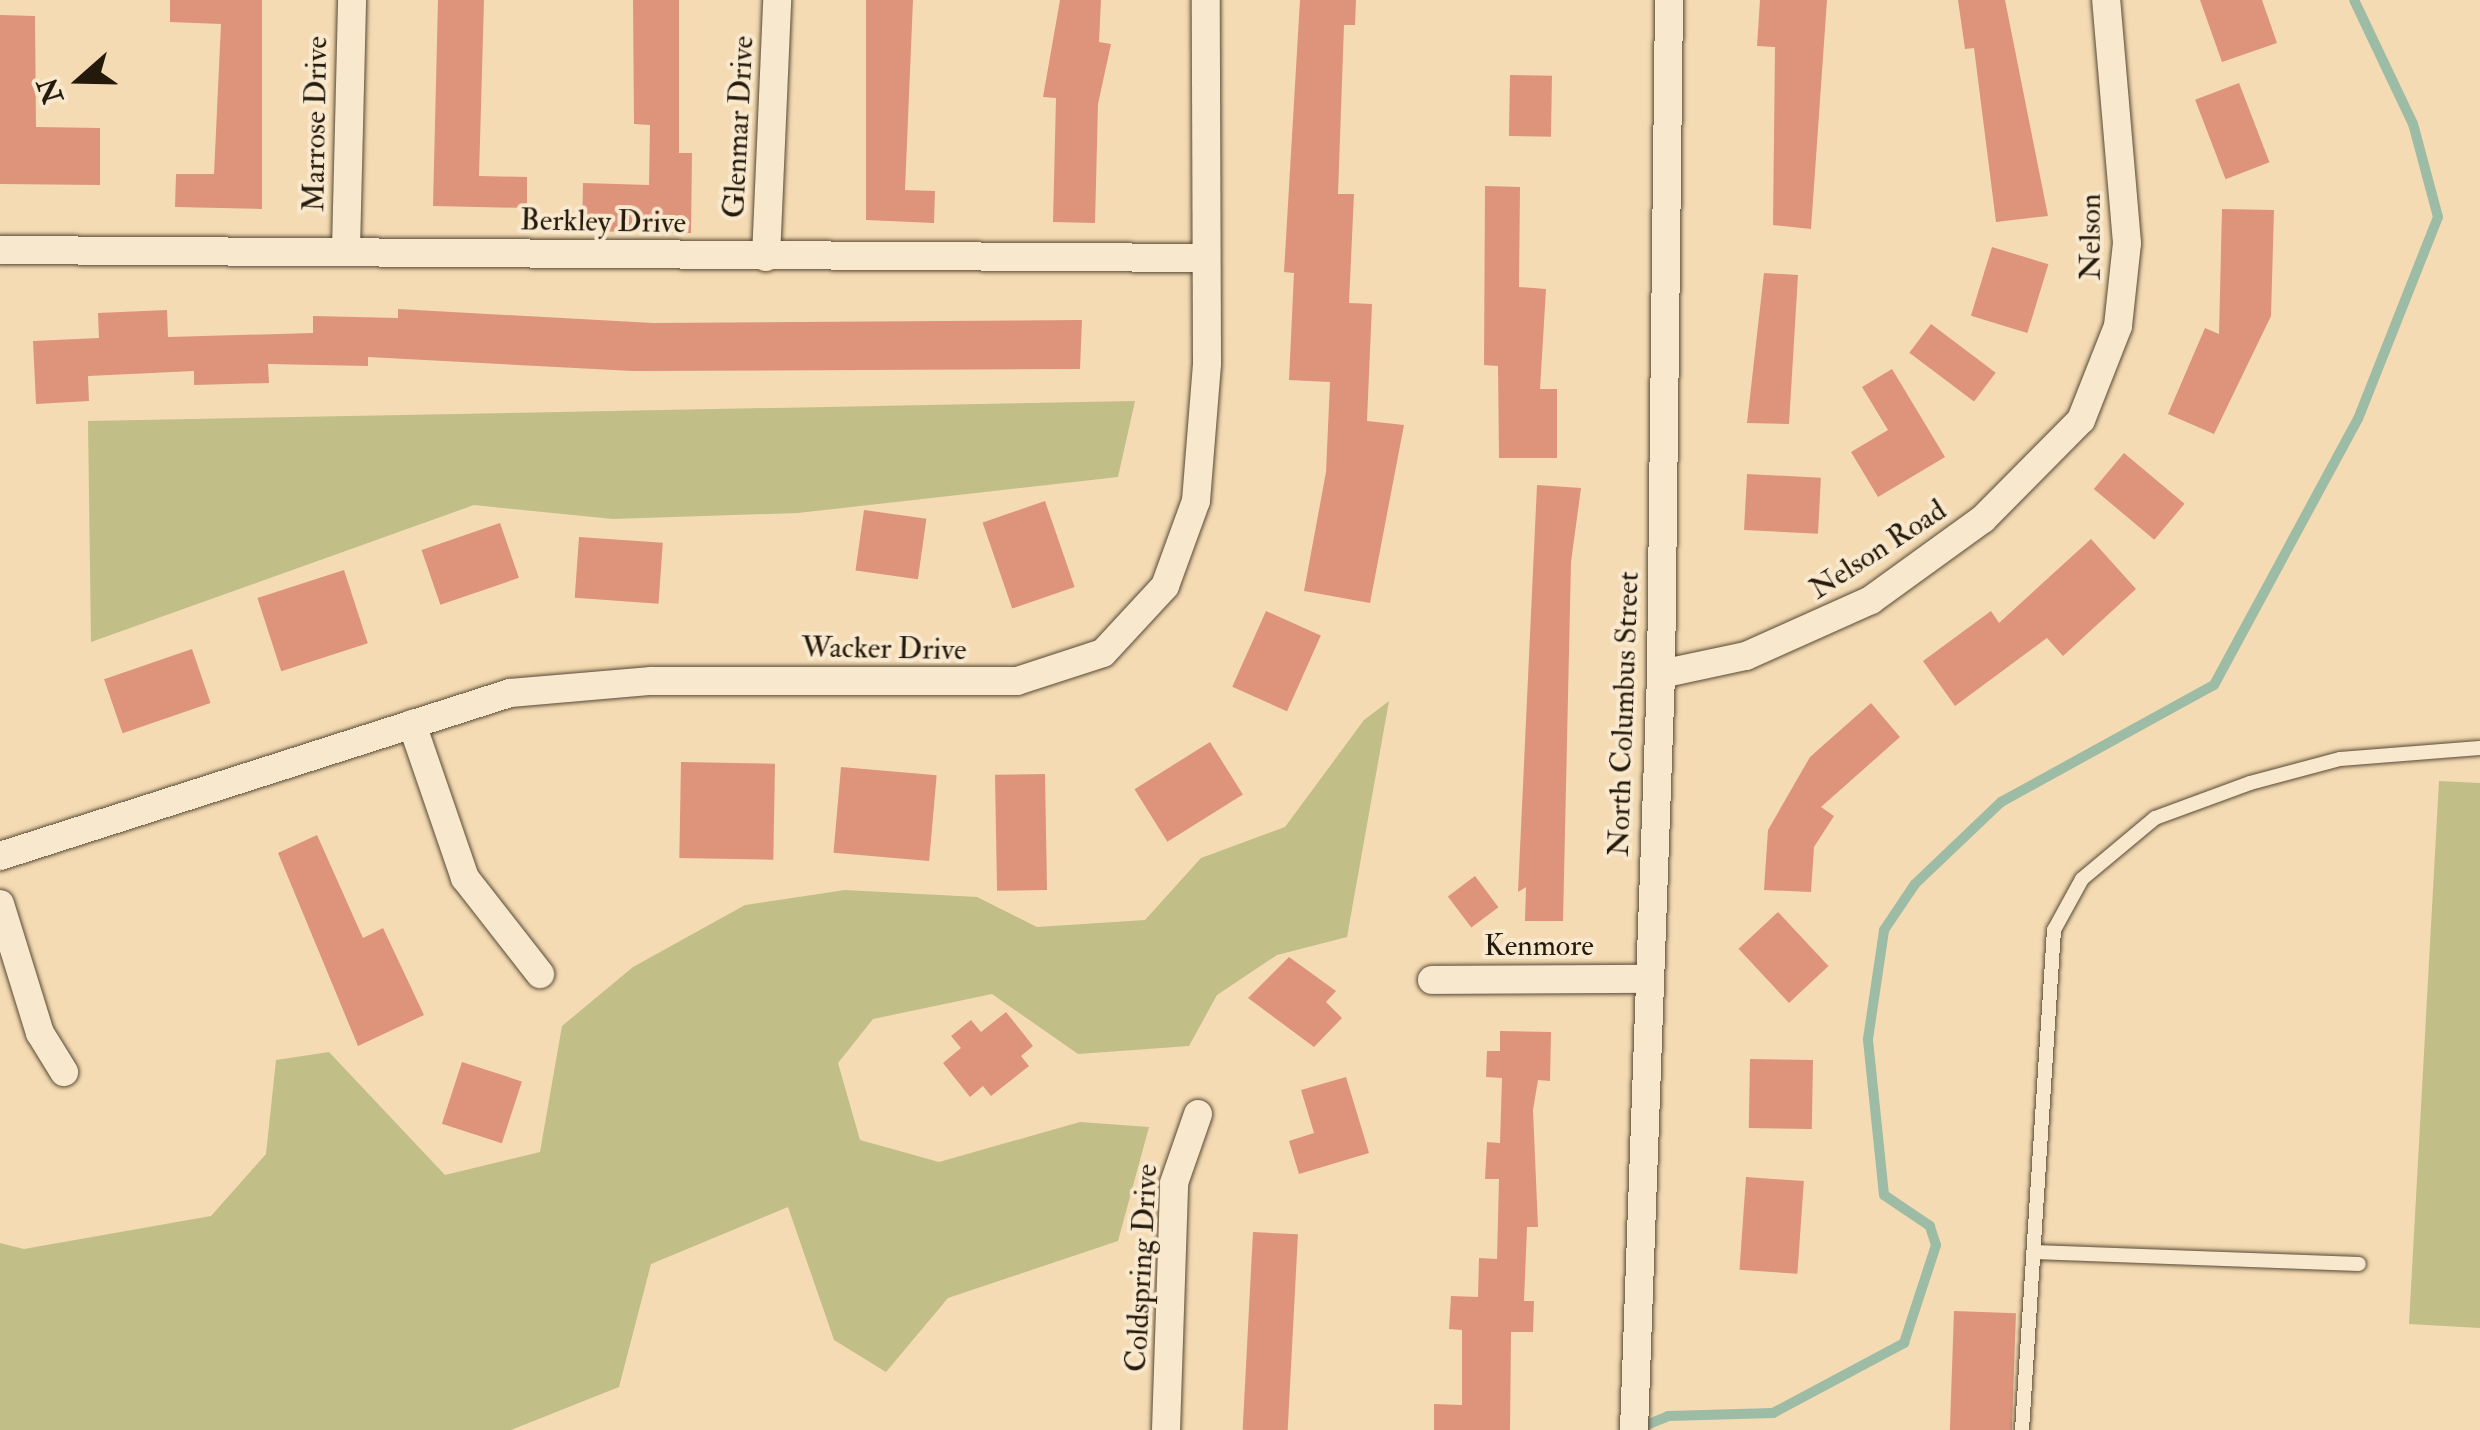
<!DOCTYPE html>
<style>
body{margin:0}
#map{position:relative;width:2480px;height:1430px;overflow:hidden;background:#f4dbb3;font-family:"IM FELL Double Pica",serif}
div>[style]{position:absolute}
.green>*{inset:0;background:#c2be88}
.stream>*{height:10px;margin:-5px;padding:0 5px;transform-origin:5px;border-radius:5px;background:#9dbca6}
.building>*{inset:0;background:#dd947b;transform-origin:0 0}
.roads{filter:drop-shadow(0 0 2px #584a36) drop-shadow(0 0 2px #584a36)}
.service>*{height:14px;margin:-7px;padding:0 7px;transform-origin:7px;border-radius:7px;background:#f8e8ce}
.minor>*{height:28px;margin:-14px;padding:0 14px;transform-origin:14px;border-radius:14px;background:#f8e8ce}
span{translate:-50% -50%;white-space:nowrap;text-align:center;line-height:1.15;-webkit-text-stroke:8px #f8e8ce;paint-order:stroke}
.street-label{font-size:30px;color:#241a0c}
.north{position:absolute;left:30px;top:30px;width:100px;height:100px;-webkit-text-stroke:8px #f8e8ce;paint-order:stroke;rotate:250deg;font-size:28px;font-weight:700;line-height:40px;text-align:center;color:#241a0c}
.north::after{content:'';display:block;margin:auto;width:35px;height:45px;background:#241a0c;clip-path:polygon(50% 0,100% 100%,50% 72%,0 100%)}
</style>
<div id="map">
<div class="green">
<i style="clip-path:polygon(1135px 401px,1118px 477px,798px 513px,613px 519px,474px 505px,91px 642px,88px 421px)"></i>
<i style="clip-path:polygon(1389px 701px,1347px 937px,1277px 955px,1217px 995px,1189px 1046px,1078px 1054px,992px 994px,873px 1019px,838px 1063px,860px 1140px,939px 1162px,1080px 1122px,1149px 1127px,1118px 1241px,948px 1298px,886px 1372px,834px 1340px,788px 1207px,651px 1264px,619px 1387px,511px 1430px,0 1430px,0 1243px,24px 1249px,211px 1216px,266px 1154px,276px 1060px,329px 1052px,445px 1175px,540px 1152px,562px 1026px,633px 967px,745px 905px,845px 890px,977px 897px,1037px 927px,1145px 920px,1201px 858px,1285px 827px,1364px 720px)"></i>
<i style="clip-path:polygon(2439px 781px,2480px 783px,2480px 1328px,2409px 1324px)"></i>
</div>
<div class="stream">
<i style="left:1639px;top:1428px;width:31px;rotate:-22deg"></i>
<i style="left:1668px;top:1416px;width:105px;rotate:-1.6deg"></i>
<i style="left:1773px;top:1413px;width:149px;rotate:-28.1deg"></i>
<i style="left:1904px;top:1343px;width:103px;rotate:-71.9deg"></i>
<i style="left:1936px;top:1245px;width:20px;rotate:-108deg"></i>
<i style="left:1930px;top:1226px;width:55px;rotate:-146deg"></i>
<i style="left:1884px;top:1195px;width:157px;rotate:-95.9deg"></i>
<i style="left:1868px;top:1039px;width:110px;rotate:-81.6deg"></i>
<i style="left:1884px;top:930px;width:55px;rotate:-56deg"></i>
<i style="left:1915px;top:884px;width:119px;rotate:-43.6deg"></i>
<i style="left:2001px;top:802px;width:243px;rotate:-28.8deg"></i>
<i style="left:2214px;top:685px;width:302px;rotate:-61.6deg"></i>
<i style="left:2358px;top:419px;width:217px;rotate:-68.4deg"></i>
<i style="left:2438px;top:217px;width:96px;rotate:-105deg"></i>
<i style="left:2413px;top:124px;width:137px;rotate:-115.4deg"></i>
</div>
<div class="building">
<i style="clip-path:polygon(170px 0,262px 0,262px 209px,175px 207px,176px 174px,214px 174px,221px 24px,170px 22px)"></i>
<i style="clip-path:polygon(438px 0,484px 0,479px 176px,527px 177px,527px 208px,433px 206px)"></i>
<i style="clip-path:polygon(633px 0,679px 0,679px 153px,692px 153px,691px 233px,582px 231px,583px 183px,649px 185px,650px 125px,634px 124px)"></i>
<i style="clip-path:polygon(866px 0,913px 0,905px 190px,935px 191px,934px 223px,866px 220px)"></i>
<i style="clip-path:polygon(1060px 0,1101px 0,1099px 42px,1111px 44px,1098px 104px,1095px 223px,1053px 222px,1056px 98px,1043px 97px)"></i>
<i style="clip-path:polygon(1300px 0,1356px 0,1355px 25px,1344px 25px,1338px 194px,1354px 194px,1349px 303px,1372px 304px,1367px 421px,1404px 425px,1370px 603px,1304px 591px,1326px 472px,1330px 382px,1289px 380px,1294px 273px,1284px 272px)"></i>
<i style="clip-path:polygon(1760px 0,1827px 0,1811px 229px,1773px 225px,1775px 47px,1757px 46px)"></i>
<i style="clip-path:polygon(1958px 0,2005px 0,2048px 216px,1996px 222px,1974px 48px,1965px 49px)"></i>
<i style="clip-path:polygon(2200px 0,2262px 0,2277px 43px,2222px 62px)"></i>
<i style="clip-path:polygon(0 15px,35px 16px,36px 127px,100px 128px,100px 185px,0 184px)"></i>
<i style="left:1510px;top:75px;width:42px;height:61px;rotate:1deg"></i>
<i style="left:2239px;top:83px;width:85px;height:47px;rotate:69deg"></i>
<i style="clip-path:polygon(1485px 186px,1520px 187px,1519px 287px,1546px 289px,1540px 389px,1557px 389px,1557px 458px,1499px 458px,1498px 366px,1484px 365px)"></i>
<i style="clip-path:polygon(2222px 209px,2274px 210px,2271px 316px,2214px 434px,2168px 414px,2205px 328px,2219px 334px)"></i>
<i style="left:1992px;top:247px;width:59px;height:72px;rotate:17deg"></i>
<i style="clip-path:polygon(1764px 273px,1798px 275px,1789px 424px,1747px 423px)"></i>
<i style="clip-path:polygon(398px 309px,653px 323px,1082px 320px,1080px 369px,633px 371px,368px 357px,368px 366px,268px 364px,269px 383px,194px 385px,194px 371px,88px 376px,89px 401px,36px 404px,33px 341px,99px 338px,98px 313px,167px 310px,168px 337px,313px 333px,313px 316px,398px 318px)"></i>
<i style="left:1931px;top:324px;width:81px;height:36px;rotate:37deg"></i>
<i style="clip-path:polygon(1892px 369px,1945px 457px,1878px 497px,1851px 452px,1888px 430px,1862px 387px)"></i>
<i style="left:2124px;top:453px;width:79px;height:47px;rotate:40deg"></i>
<i style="left:1747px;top:474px;width:74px;height:56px;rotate:3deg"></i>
<i style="clip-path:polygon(1537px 485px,1581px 488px,1571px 562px,1563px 921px,1525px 921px,1526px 887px,1518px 892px)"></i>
<i style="left:1045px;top:501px;width:91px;height:66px;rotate:71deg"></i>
<i style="left:864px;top:510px;width:63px;height:61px;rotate:8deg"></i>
<i style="left:500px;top:523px;width:58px;height:83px;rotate:71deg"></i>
<i style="left:579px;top:537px;width:84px;height:61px;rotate:4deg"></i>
<i style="clip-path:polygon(2091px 539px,2136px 589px,2063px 656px,2047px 638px,1955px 706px,1923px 661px,1991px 611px,1999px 623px)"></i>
<i style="left:344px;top:570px;width:77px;height:91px;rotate:72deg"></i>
<i style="left:1266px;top:611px;width:60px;height:83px;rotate:24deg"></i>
<i style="left:192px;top:649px;width:57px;height:93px;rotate:71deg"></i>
<i style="clip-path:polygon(1871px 703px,1900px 737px,1821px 807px,1834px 816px,1814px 847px,1811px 892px,1764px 890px,1768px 830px,1810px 757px)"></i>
<i style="left:1210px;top:742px;width:62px;height:89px;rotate:58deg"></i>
<i style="left:681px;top:762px;width:94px;height:96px;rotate:1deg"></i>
<i style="left:841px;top:767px;width:96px;height:86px;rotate:5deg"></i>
<i style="left:1045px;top:774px;width:116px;height:50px;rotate:89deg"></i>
<i style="clip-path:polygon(317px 835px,363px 938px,383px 928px,424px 1015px,358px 1046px,278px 853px)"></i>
<i style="left:1475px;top:876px;width:39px;height:34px;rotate:53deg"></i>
<i style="left:1778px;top:912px;width:74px;height:54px;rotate:47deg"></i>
<i style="clip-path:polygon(1289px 957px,1336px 991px,1326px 1002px,1342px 1018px,1314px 1047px,1248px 998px)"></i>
<i style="clip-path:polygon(1006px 1012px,1033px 1046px,1021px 1056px,1029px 1066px,991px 1096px,983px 1086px,970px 1097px,943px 1063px,961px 1048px,951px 1036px,971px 1020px,981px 1032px)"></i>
<i style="clip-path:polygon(1500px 1031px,1551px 1032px,1550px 1081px,1538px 1080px,1533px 1110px,1538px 1227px,1527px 1227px,1524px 1301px,1534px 1301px,1533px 1332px,1511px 1332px,1510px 1430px,1434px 1430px,1434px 1404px,1462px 1405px,1462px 1330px,1449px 1329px,1451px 1296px,1478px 1297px,1479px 1258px,1497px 1259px,1499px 1179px,1485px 1179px,1487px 1142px,1500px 1143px,1502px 1078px,1486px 1077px,1487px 1051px,1500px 1051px)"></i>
<i style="left:1750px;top:1059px;width:63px;height:69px;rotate:1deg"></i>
<i style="left:462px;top:1062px;width:63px;height:65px;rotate:18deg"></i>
<i style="clip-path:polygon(1346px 1077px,1369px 1153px,1299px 1174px,1289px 1141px,1314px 1133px,1301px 1090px)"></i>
<i style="left:1746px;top:1177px;width:58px;height:93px;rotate:4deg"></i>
<i style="left:1253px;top:1232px;width:45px;height:198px;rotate:3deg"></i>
<i style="left:1954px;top:1311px;width:62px;height:119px;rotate:2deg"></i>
</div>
<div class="roads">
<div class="service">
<i style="left:2034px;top:1252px;width:325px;rotate:2.1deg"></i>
<i style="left:2022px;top:1430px;width:501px;rotate:-86.34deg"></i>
<i style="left:2054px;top:930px;width:58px;rotate:-61.2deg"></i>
<i style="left:2082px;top:879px;width:95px;rotate:-39.9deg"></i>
<i style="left:2155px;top:818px;width:101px;rotate:-20.2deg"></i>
<i style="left:2250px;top:783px;width:93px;rotate:-14.9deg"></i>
<i style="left:2340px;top:759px;width:140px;rotate:-4.5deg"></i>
</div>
<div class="minor">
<i style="left:346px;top:249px;width:249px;rotate:-88.6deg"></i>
<i style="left:0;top:250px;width:1205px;rotate:0.38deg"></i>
<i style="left:766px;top:257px;width:257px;rotate:-87.5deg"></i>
<i style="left:1661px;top:674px;width:87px;rotate:-12deg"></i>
<i style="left:1746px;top:656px;width:137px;rotate:-24.1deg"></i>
<i style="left:1871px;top:600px;width:138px;rotate:-35.9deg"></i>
<i style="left:1983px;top:519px;width:139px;rotate:-45.3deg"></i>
<i style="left:2081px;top:420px;width:101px;rotate:-68.5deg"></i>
<i style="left:2118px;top:326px;width:83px;rotate:-83.8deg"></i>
<i style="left:2127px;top:243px;width:244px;rotate:-94.9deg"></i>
<i style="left:412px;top:724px;width:163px;rotate:71deg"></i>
<i style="left:465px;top:878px;width:122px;rotate:52deg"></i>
<i style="left:0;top:856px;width:535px;rotate:-17.72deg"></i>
<i style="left:510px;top:693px;width:142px;rotate:-4.9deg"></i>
<i style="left:651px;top:681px;width:366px"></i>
<i style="left:1017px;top:681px;width:90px;rotate:-18deg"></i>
<i style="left:1103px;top:653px;width:91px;rotate:-47.2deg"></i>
<i style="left:1165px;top:586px;width:90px;rotate:-70deg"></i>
<i style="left:1196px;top:501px;width:138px;rotate:-85.4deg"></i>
<i style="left:1207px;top:363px;width:363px;rotate:-90.2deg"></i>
<i style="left:0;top:904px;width:135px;rotate:72.8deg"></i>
<i style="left:40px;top:1033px;width:46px;rotate:58.4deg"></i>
<i style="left:1432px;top:980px;width:214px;rotate:-0.3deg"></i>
<i style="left:1166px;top:1430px;width:247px;rotate:-88.1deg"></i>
<i style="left:1174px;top:1183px;width:73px;rotate:-70.8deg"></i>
<i style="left:1634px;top:1430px;width:756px;rotate:-87.95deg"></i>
<i style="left:1661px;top:674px;width:674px;rotate:-89.32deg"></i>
</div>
</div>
<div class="street-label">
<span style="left:316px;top:124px;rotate:-89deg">Marrose Drive</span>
<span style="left:739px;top:127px;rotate:-87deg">Glenmar Drive</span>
<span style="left:603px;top:222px;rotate:1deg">Berkley Drive</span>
<span style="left:2091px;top:237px;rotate:-90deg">Nelson</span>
<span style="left:1878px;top:550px;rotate:-33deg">Nelson Road</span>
<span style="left:884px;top:649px;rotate:1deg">Wacker Drive</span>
<span style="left:1624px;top:714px;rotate:-88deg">North Columbus Street</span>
<span style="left:1539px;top:946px">Kenmore</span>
<span style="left:1142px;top:1268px;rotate:-87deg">Coldspring Drive</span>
</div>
<div class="north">N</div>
</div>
